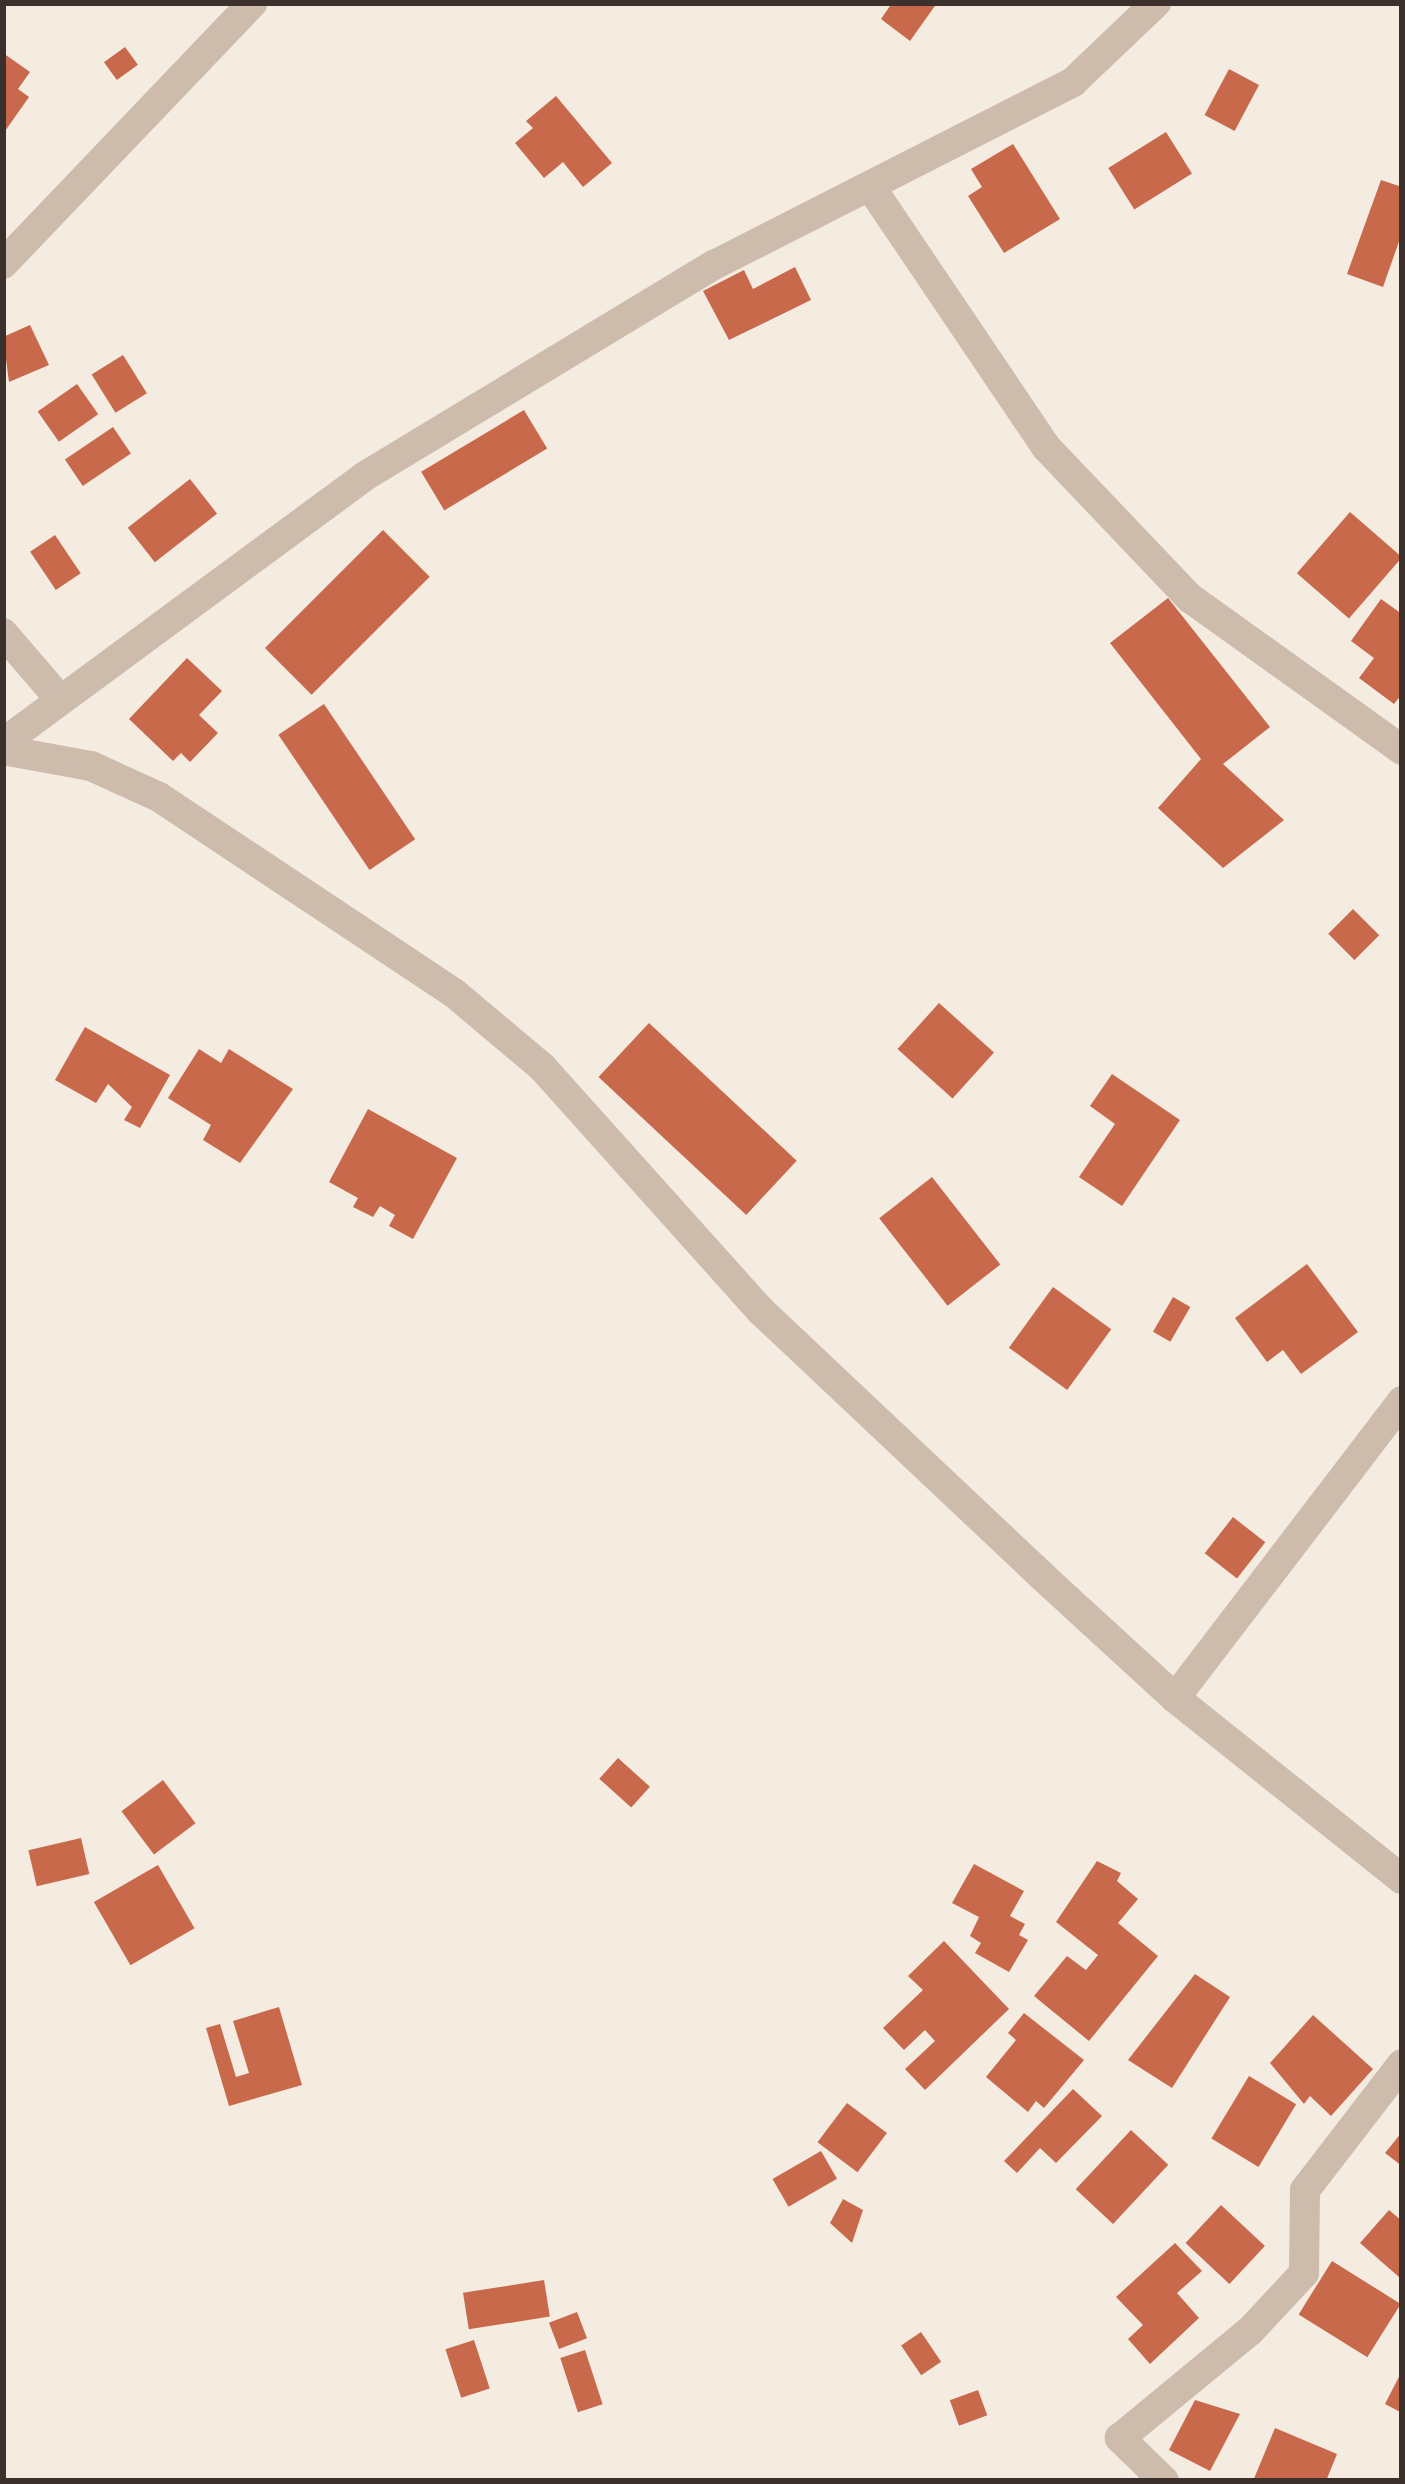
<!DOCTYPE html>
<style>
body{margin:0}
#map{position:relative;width:1405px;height:2484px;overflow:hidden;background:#f4ebe1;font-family:"Golos Text",sans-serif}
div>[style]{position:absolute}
.building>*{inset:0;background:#c8694b;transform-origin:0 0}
.street>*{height:30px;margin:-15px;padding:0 15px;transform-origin:15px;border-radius:15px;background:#cdbbac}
span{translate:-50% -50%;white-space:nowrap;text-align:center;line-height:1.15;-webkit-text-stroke:9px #fbf5ee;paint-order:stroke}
.frame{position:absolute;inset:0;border:6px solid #3b302b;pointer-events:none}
</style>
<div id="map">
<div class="building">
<i style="clip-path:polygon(892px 3px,937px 3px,910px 41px,881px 19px)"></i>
<i style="left:125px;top:47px;width:22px;height:26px;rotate:54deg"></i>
<i style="clip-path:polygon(3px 53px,30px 72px,18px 89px,29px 97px,3px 134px)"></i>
<i style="left:1229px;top:69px;width:34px;height:52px;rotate:28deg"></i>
<i style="clip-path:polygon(556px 96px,612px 163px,583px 187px,563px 162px,544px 178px,515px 143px,533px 128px,526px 121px)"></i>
<i style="left:1166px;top:132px;width:49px;height:68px;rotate:58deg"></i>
<i style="clip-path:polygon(1013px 144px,1060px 219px,1004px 253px,968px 196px,982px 187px,971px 169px)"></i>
<i style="clip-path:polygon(1381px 180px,1402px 187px,1402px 233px,1383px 287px,1347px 274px)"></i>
<i style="clip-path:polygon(795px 267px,811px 300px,729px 340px,703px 291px,744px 270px,753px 289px)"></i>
<i style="clip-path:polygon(30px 325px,49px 365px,9px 382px,3px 337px)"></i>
<i style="left:123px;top:355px;width:45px;height:37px;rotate:58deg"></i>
<i style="left:77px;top:384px;width:37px;height:48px;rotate:55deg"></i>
<i style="left:524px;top:410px;width:45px;height:120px;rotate:59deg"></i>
<i style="left:113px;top:427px;width:32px;height:58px;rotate:56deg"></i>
<i style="left:190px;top:479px;width:44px;height:79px;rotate:52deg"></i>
<i style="left:1350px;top:512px;width:69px;height:81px;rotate:41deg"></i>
<i style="left:383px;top:530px;width:66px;height:167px;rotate:45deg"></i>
<i style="left:55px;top:535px;width:46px;height:30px;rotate:56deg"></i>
<i style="clip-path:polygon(1168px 598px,1270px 727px,1223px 764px,1284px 820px,1223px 868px,1158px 808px,1201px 759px,1110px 643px)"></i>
<i style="clip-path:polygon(1381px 599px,1402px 614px,1402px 694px,1394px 704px,1359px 678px,1374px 658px,1351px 641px)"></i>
<i style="clip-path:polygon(187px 658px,222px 691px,199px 715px,218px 733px,190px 762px,181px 753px,173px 761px,129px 719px)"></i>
<i style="left:324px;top:704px;width:163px;height:55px;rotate:56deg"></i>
<i style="left:1353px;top:909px;width:37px;height:35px;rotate:45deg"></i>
<i style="left:939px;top:1003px;width:74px;height:62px;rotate:42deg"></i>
<i style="left:649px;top:1023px;width:202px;height:74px;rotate:43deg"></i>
<i style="clip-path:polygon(85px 1027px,170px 1075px,140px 1128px,124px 1120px,132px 1107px,108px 1084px,96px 1103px,55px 1080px)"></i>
<i style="clip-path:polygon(199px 1049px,221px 1063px,229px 1049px,293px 1089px,240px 1163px,203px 1140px,211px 1125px,168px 1098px)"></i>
<i style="clip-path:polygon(1112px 1074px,1180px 1120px,1122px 1206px,1079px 1177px,1115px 1124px,1090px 1106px)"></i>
<i style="clip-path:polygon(368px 1109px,457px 1158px,413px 1239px,389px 1226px,395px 1215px,380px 1206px,373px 1217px,353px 1207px,358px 1198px,329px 1182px)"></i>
<i style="left:932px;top:1177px;width:111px;height:67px;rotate:52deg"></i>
<i style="clip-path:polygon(1307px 1264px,1358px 1332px,1301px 1374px,1283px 1350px,1267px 1362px,1235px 1318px)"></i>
<i style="left:1053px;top:1287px;width:72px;height:75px;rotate:36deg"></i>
<i style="left:1173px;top:1297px;width:20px;height:40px;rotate:30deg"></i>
<i style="left:1233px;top:1517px;width:41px;height:46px;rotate:38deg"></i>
<i style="left:618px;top:1758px;width:43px;height:28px;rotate:42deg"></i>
<i style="left:163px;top:1780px;width:54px;height:52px;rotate:53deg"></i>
<i style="left:81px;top:1838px;width:37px;height:54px;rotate:77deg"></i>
<i style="clip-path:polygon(1097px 1861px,1121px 1873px,1117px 1881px,1138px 1899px,1118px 1923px,1158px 1956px,1089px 2041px,1034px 1996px,1067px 1956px,1086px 1970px,1098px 1955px,1056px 1922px)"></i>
<i style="clip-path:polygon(974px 1864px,1024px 1891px,1010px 1916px,1025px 1924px,1019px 1935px,1028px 1940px,1009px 1972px,975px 1953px,981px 1943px,970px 1936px,979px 1917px,952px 1903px)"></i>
<i style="left:158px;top:1865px;width:73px;height:74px;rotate:60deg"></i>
<i style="clip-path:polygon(944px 1941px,1009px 2009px,925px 2090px,905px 2069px,935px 2041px,925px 2030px,904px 2050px,883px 2028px,923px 1990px,908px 1976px)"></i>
<i style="clip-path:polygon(1195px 1974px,1230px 1997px,1172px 2088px,1128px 2060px)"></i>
<i style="clip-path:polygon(279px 2007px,302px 2085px,229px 2106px,206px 2028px,220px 2024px,236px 2077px,249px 2073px,233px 2021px)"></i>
<i style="clip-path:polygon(1024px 2013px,1084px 2060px,1044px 2108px,1036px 2101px,1028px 2112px,986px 2077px,1016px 2040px,1008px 2033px)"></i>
<i style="clip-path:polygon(1313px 2015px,1373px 2069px,1331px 2116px,1310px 2096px,1304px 2104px,1270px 2063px)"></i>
<i style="left:1249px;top:2076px;width:55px;height:73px;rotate:31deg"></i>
<i style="clip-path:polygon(1073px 2089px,1102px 2116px,1056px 2163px,1040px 2148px,1017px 2173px,1004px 2161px)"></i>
<i style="left:847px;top:2103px;width:50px;height:49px;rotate:37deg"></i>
<i style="left:1131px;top:2130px;width:51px;height:81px;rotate:43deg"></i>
<i style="clip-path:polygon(1402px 2132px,1402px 2166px,1385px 2153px)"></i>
<i style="left:821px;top:2151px;width:32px;height:56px;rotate:60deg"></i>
<i style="clip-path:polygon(843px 2199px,863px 2210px,852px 2243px,830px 2223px)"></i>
<i style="left:1221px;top:2205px;width:60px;height:52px;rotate:43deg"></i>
<i style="clip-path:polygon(1389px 2210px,1402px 2221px,1399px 2277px,1360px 2243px)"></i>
<i style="clip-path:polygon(1175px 2243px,1202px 2271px,1177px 2293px,1199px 2318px,1150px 2364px,1128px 2339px,1143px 2325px,1116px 2297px)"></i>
<i style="left:1332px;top:2261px;width:81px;height:63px;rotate:32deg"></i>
<i style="left:544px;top:2280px;width:37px;height:82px;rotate:81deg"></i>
<i style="left:577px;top:2312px;width:28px;height:30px;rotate:69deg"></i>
<i style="left:921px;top:2332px;width:36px;height:24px;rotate:56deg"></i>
<i style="left:474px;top:2340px;width:51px;height:30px;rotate:72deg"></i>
<i style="left:585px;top:2350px;width:57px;height:26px;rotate:72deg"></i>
<i style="clip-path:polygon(1402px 2371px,1402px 2413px,1385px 2404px)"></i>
<i style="left:978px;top:2390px;width:27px;height:30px;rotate:70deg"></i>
<i style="clip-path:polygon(1195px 2400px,1240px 2414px,1210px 2471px,1169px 2450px)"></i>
<i style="clip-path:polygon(1275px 2428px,1337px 2454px,1326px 2481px,1253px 2481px)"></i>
</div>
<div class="street">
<i style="left:870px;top:186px;width:315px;rotate:56deg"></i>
<i style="left:1046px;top:447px;width:209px;rotate:46.4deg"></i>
<i style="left:1190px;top:598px;width:261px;rotate:35.6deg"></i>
<i style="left:3px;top:264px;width:361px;rotate:-46.3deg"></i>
<i style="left:3px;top:633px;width:84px;rotate:49.3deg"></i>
<i style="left:3px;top:743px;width:450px;rotate:-36.4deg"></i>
<i style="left:365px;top:476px;width:408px;rotate:-31.2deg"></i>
<i style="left:714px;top:265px;width:403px;rotate:-27deg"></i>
<i style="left:1073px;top:82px;width:115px;rotate:-43.6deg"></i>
<i style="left:3px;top:750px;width:89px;rotate:10.3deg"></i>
<i style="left:91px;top:766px;width:75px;rotate:24.5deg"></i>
<i style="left:159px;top:797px;width:354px;rotate:33.6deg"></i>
<i style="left:454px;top:993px;width:115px;rotate:40.1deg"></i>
<i style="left:542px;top:1067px;width:328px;rotate:48.1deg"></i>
<i style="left:761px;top:1311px;width:386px;rotate:43.3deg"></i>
<i style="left:1042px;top:1576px;width:180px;rotate:42.5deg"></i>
<i style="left:1175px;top:1698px;width:290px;rotate:38.6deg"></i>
<i style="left:1175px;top:1698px;width:374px;rotate:-52.6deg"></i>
<i style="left:1164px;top:2481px;width:62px;rotate:-135.7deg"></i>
<i style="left:1120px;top:2438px;width:168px;rotate:-39.5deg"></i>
<i style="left:1250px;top:2331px;width:79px;rotate:-47deg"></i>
<i style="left:1304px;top:2273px;width:83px;rotate:-89.3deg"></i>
<i style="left:1305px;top:2190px;width:159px;rotate:-52.4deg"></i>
</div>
<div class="frame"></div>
</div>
